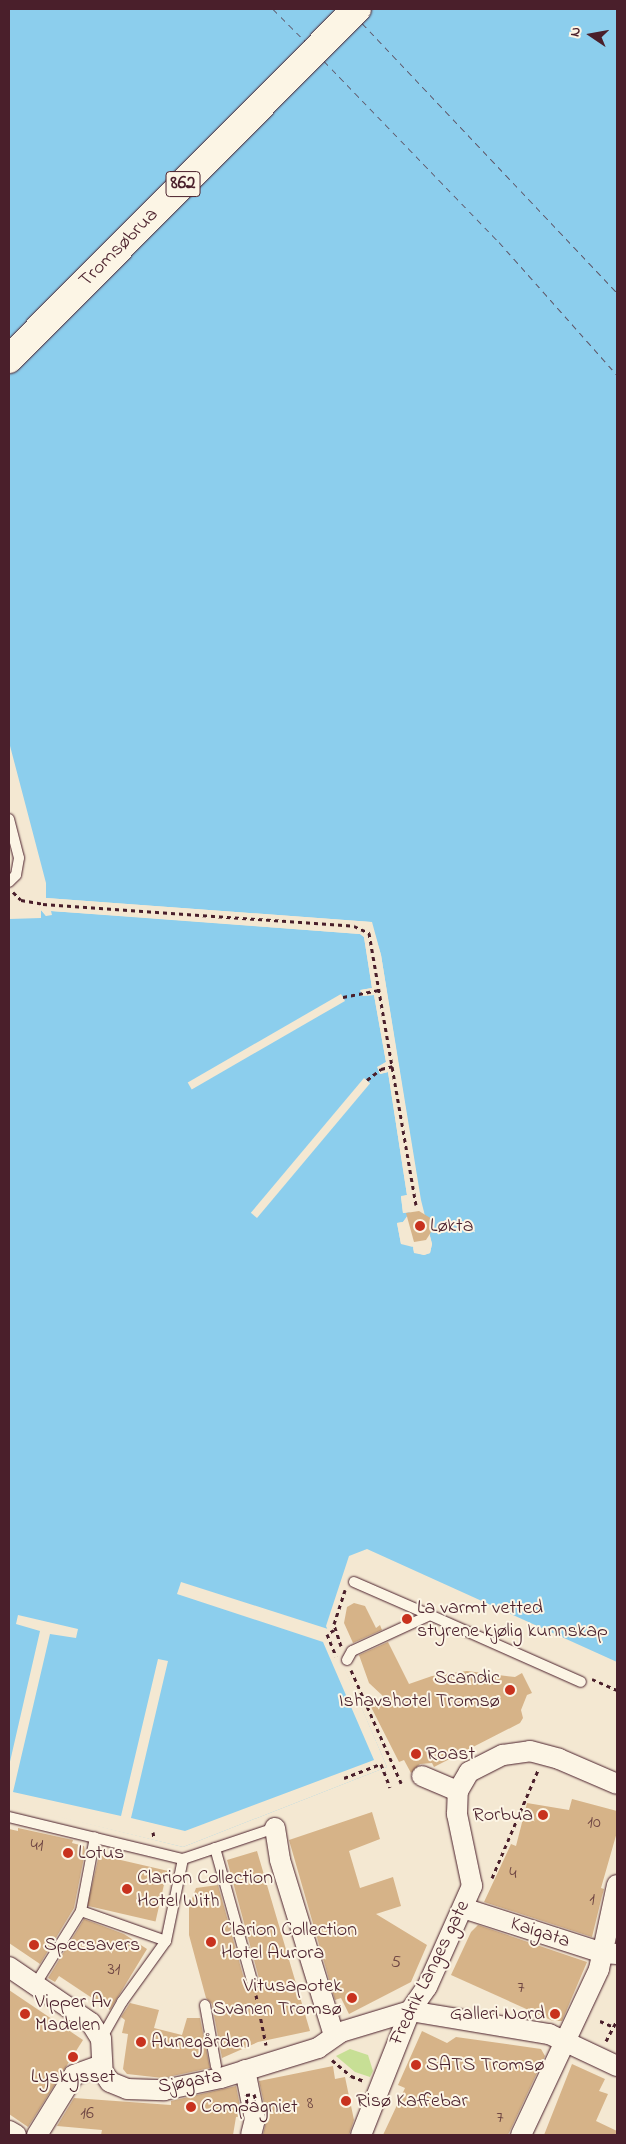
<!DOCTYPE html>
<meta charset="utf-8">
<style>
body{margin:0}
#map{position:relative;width:626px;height:2144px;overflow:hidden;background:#f4e8d2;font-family:"Indie Flower",sans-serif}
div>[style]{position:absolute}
.green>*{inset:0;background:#c7df95}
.water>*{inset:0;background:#8cceed}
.pier>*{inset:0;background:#f4e8d2;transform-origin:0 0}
.ferry>*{height:1px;margin-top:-0.5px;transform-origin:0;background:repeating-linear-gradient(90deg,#5e5465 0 6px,transparent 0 11px)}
.building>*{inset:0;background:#d6b388;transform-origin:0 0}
.path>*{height:3px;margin-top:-1.5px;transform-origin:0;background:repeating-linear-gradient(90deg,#4a1f2b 0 4px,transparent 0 8px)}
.roads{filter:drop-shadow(0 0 1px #4a1f2b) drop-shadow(0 0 1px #4a1f2b)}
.lane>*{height:10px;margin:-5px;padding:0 5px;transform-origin:5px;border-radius:5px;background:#fcf5e5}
.street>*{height:20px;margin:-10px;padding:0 10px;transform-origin:10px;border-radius:10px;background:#fcf5e5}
.primary>*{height:28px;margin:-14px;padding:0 14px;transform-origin:14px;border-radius:14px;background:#fcf5e5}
.path-bridge>*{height:3px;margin-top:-1.5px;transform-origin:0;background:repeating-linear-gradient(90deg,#4a1f2b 0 4px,transparent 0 8px)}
.dots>*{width:14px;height:14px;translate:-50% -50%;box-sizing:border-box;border:2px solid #fcf5e5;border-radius:50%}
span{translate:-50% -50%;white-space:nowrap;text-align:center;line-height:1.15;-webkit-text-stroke:4px #fcf5e5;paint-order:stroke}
.number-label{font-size:18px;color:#6d4442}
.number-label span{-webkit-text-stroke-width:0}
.shield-label span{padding:1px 4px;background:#fcf5e5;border:1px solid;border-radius:4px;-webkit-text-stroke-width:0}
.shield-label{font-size:19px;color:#4a1f2b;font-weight:700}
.street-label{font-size:20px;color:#4a1f2b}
.poi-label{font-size:20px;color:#4a1f2b}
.left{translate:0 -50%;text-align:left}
.right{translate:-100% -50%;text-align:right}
.frame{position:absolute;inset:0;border:10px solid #4a1f2b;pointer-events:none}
.north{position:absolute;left:566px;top:10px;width:50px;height:50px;-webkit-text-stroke:4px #fcf5e5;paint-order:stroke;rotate:282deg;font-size:14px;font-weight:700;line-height:20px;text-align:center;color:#4a1f2b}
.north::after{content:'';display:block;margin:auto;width:18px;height:22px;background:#4a1f2b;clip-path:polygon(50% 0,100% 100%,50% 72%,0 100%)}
</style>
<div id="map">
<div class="green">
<i style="clip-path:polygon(350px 2049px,368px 2055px,373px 2071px,370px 2077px,355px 2072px,336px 2056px)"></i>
</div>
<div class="water">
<i style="clip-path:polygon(9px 9px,617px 9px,617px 1662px,367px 1549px,349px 1556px,326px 1626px,387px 1767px,183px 1847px,9px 1804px,9px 919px,41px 918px,41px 910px,46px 916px,51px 911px,360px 934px,364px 937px,372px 988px,361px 990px,362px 996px,374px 995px,386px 1062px,378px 1067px,380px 1074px,388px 1072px,407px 1195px,401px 1197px,403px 1213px,411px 1212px,403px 1222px,397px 1223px,401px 1244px,407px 1243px,413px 1247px,414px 1253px,424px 1255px,430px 1253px,432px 1244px,421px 1200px,381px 955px,372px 922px,46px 898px,46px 883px,9px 742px)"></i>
</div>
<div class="pier">
<i style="clip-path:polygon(46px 898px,371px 922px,381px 955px,420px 1199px,432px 1244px,430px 1253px,424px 1255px,414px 1252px,413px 1247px,401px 1244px,397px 1223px,403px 1222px,410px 1212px,403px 1213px,401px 1196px,407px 1195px,388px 1072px,380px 1074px,377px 1067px,386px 1062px,374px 995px,362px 996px,360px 990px,372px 988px,364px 937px,360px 934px,137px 917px,51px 911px,52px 915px,46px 916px,41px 910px,45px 908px,48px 913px,51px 909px,137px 914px,360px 931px,366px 935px,375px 988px,363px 992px,376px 994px,389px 1062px,380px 1068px,390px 1071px,409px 1195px,404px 1198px,405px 1210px,413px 1212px,405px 1224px,400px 1225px,403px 1241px,408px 1241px,416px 1251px,424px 1253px,429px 1244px,418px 1200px,378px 955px,370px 924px,45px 900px)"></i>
<i style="left:341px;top:994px;width:8px;height:177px;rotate:60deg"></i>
<i style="left:364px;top:1078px;width:8px;height:176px;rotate:40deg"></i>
<i style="clip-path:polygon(181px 1582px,328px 1629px,387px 1767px,183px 1847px,9px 1805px,9px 1766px,40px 1631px,16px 1624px,18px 1615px,78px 1629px,76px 1638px,50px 1634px,13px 1792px,121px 1816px,158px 1659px,168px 1661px,131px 1818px,185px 1831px,374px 1760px,323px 1642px,177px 1594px)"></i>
</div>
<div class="ferry">
<i style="left:273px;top:9px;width:47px;rotate:45deg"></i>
<i style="left:362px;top:23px;width:371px;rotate:46.6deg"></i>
<i style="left:324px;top:61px;width:252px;rotate:46deg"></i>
<i style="left:499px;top:242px;width:178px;rotate:48.4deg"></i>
</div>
<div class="building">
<i style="clip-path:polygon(419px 1211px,432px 1219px,433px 1229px,426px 1240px,414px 1242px,406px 1213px)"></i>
<i style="clip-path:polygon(354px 1603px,365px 1606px,376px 1628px,380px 1625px,382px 1630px,353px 1643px,344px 1623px,347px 1607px)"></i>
<i style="clip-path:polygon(388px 1642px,409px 1684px,432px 1676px,467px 1671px,515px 1677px,522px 1673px,532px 1693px,527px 1695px,521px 1710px,523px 1718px,520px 1723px,434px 1767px,432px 1763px,420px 1764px,411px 1773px,404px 1760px,399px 1762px,371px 1707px,384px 1697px,369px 1683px,359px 1655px)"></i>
<i style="clip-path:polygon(572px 1799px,617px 1811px,617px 1832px,601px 1888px,604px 1889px,602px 1896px,592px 1937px,484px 1902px,511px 1844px,516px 1846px,527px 1803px,569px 1810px)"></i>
<i style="clip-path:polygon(372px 1812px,380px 1839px,349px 1851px,360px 1888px,393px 1877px,401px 1906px,376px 1914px,427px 1945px,411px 1982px,349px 2014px,341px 1998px,335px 2000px,289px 1840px)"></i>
<i style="clip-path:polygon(18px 1828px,73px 1840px,72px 1843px,84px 1846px,85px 1852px,74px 1908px,40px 1964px,9px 1943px,9px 1829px,18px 1831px)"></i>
<i style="clip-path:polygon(257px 1851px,310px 2031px,258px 2042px,222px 2058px,212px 2004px,206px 1998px,189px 1935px,189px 1907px,196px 1888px,218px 1885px,246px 1986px,251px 1990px,258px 1989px,260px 1982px,227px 1860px)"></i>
<i style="left:99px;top:1855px;width:70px;height:52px;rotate:13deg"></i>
<i style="clip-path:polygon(84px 1919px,124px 1934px,147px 1949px,110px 2010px,59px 1976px,55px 1982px,48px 1978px)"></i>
<i style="clip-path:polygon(478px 1925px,587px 1962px,562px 2021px,553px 2021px,451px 1975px,471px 1932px)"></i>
<i style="clip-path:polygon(9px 1990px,83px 2040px,28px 2127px,9px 2114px)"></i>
<i style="clip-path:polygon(130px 2003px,159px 2010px,154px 2028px,182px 2035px,187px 2018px,200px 2018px,210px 2068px,163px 2078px,127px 2074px,123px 2069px,128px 2034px,122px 2033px,125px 2020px,121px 2017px)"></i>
<i style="clip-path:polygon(422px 2031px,447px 2043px,456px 2037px,541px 2049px,545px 2056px,508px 2135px,383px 2135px,405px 2088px,398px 2085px)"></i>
<i style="clip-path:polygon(572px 2064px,605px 2079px,599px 2091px,608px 2094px,596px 2121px,617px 2131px,617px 2135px,544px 2135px)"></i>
<i style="clip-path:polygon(333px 2066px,335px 2079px,345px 2077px,354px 2120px,349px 2135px,263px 2135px,267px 2117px,259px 2081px)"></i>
<i style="clip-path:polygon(236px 2086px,242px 2116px,236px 2117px,233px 2135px,101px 2135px,102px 2130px,57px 2126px,74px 2098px,171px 2105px,171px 2101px)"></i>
</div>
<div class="path">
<i style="left:13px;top:892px;width:11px;rotate:45deg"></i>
<i style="left:21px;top:900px;width:22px;rotate:10deg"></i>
<i style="left:43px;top:904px;width:312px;rotate:4deg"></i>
<i style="left:354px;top:926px;width:17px;rotate:25deg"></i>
<i style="left:369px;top:933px;width:276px;rotate:80.2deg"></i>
<i style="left:343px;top:997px;width:38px;rotate:-11deg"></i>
<i style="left:367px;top:1080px;width:18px;rotate:-38deg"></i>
<i style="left:381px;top:1069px;width:12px;rotate:-14deg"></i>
<i style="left:334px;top:1630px;width:8px;rotate:150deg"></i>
<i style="left:327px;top:1634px;width:24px;rotate:68deg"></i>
<i style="left:341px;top:1646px;width:23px;rotate:-108deg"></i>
<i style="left:334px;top:1624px;width:36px;rotate:-72deg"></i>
<i style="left:351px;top:1670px;width:124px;rotate:66.1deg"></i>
<i style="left:592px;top:1679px;width:27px;rotate:24deg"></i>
<i style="left:344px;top:1778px;width:40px;rotate:-21deg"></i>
<i style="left:381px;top:1764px;width:25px;rotate:69deg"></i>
<i style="left:153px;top:1832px;width:6px;rotate:81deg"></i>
<i style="left:492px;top:1878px;width:117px;rotate:-66.9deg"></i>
<i style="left:256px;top:1995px;width:51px;rotate:78.7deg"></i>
<i style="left:600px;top:2021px;width:13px;rotate:23deg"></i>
<i style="left:606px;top:2041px;width:24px;rotate:-62deg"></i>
<i style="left:332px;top:2060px;width:25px;rotate:40deg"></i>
<i style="left:351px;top:2076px;width:14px;rotate:21deg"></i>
</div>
<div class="roads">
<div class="lane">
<i style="left:9px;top:819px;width:40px;rotate:75.6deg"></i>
<i style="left:19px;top:858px;width:17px;rotate:100deg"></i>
<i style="left:16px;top:875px;width:10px;rotate:135deg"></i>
<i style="left:354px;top:1582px;width:83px;rotate:23.5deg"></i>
<i style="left:347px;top:1660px;width:10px;rotate:-61deg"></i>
<i style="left:352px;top:1651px;width:86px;rotate:-24.8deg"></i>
<i style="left:430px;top:1615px;width:165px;rotate:23.9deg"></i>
<i style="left:9px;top:1817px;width:179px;rotate:13.6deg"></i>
<i style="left:215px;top:1848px;width:141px;rotate:74.4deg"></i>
<i style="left:183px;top:1859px;width:97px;rotate:-18.6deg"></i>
<i style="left:81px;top:1911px;width:90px;rotate:19.4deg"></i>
<i style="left:35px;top:1985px;width:87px;rotate:-58.1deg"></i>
<i style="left:81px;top:1911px;width:75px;rotate:-79.3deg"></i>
<i style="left:205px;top:2005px;width:62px;rotate:79.8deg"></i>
<i style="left:101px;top:2039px;width:43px;rotate:-60.4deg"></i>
<i style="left:122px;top:2002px;width:75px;rotate:-54.2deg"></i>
<i style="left:166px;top:1941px;width:84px;rotate:-78.3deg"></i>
</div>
<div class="street">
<i style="left:422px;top:1776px;width:39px;rotate:23deg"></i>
<i style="left:275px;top:1828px;width:32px;rotate:81deg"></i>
<i style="left:280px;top:1860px;width:184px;rotate:72.9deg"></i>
<i style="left:463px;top:1908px;width:147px;rotate:17.8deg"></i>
<i style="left:603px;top:1953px;width:14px;rotate:4deg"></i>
<i style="left:9px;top:1967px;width:99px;rotate:34.3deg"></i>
<i style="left:91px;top:2023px;width:19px;rotate:58deg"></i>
<i style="left:101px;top:2039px;width:33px;rotate:87deg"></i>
<i style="left:103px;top:2072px;width:12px;rotate:55deg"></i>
<i style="left:110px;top:2082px;width:18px;rotate:22deg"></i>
<i style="left:127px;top:2089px;width:37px;rotate:2deg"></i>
<i style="left:164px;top:2090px;width:58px;rotate:-11.9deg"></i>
<i style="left:221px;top:2078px;width:102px;rotate:-17.2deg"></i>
<i style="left:318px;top:2048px;width:28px;rotate:-35deg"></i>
<i style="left:341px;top:2032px;width:72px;rotate:-16.9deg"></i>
<i style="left:410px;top:2011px;width:141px;rotate:9.4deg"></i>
<i style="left:549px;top:2034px;width:75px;rotate:25.2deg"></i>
<i style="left:245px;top:2070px;width:50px;rotate:78.5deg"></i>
<i style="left:255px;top:2119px;width:16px;rotate:104deg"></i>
<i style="left:9px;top:2131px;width:8px;rotate:30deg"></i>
<i style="left:37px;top:2135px;width:70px;rotate:-58.3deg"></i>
<i style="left:74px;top:2075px;width:29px;rotate:-20deg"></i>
<i style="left:361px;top:2135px;width:133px;rotate:-68.4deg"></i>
<i style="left:410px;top:2011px;width:29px;rotate:-55deg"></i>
<i style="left:427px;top:1987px;width:111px;rotate:-66deg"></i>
<i style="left:472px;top:1886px;width:74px;rotate:-101.8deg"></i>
<i style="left:457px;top:1814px;width:23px;rotate:-88deg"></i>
<i style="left:458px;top:1791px;width:22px;rotate:-60deg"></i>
<i style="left:469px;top:1772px;width:38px;rotate:-27deg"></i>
<i style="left:503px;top:1755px;width:27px;rotate:-8deg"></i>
<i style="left:530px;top:1751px;width:30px;rotate:15deg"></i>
<i style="left:559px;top:1759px;width:63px;rotate:23.3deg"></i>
<i style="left:521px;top:2135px;width:183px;rotate:-64.8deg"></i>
<i style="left:599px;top:1969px;width:86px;rotate:-77.9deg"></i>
</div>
<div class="primary">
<i style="left:9px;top:359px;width:494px;rotate:-45.2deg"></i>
</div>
</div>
<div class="path-bridge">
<i style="left:254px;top:2094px;width:7px;rotate:74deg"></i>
<i style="left:256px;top:2101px;width:9px;rotate:167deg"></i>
<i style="left:247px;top:2103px;width:8px;rotate:-97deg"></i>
<i style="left:246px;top:2095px;width:8px;rotate:-7deg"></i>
</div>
<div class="dots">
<i style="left:420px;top:1226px;background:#c8321e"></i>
<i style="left:407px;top:1619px;background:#c8321e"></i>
<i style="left:510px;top:1690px;background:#c8321e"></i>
<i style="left:416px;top:1754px;background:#c8321e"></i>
<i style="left:543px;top:1815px;background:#c8321e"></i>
<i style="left:68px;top:1853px;background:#c8321e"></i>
<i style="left:127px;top:1889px;background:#c8321e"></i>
<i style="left:211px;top:1942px;background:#c8321e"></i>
<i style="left:34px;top:1945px;background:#c8321e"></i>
<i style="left:352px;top:1998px;background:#c8321e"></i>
<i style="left:25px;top:2014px;background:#c8321e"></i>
<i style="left:555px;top:2014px;background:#c8321e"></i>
<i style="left:141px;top:2042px;background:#c8321e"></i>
<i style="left:73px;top:2057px;background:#c8321e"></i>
<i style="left:416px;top:2065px;background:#c8321e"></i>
<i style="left:346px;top:2101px;background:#c8321e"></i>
<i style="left:191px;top:2107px;background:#c8321e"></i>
</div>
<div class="number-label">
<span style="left:594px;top:1823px">10</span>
<span style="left:37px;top:1846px">41</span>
<span style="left:513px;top:1874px">4</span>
<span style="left:592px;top:1900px">1</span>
<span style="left:396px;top:1963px">5</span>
<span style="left:114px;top:1970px">31</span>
<span style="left:521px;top:1988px">7</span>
<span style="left:310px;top:2104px">8</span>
<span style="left:87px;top:2114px">16</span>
<span style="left:500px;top:2118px">7</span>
</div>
<div class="shield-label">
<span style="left:183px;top:184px">862</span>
</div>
<div class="street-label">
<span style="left:119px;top:248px;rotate:-45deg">Tromsøbrua</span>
<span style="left:540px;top:1933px;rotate:18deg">Kaigata</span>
<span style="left:430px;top:1973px;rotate:-64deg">Fredrik Langes gate</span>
<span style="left:190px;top:2082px;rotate:-10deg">Sjøgata</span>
</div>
<div class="poi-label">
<span class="left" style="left:430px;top:1226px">Løkta</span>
<span class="left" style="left:417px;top:1620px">La varmt vetted<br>styrene kjølig kunnskap</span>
<span class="right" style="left:500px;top:1690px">Scandic<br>Ishavshotel Tromsø</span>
<span class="left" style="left:426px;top:1754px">Roast</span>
<span class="right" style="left:533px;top:1815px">Rorbua</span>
<span class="left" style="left:78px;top:1853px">Lotus</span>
<span class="left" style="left:137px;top:1890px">Clarion Collection<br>Hotel With</span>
<span class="left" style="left:221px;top:1942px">Clarion Collection<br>Hotel Aurora</span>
<span class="left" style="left:44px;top:1945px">Specsavers</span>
<span class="right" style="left:342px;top:1998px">Vitusapotek<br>Svanen Tromsø</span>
<span class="left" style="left:35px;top:2014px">Vipper Av<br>Madelen</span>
<span class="right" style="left:545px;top:2014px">Galleri Nord</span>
<span class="left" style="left:151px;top:2042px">Aunegården</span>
<span class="left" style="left:426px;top:2065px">SATS Tromsø</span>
<span style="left:73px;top:2077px">Lyskysset</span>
<span class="left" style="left:356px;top:2101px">Risø Kaffebar</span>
<span class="left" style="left:201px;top:2107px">Compagniet</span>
</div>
<div class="frame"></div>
<div class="north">N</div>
</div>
